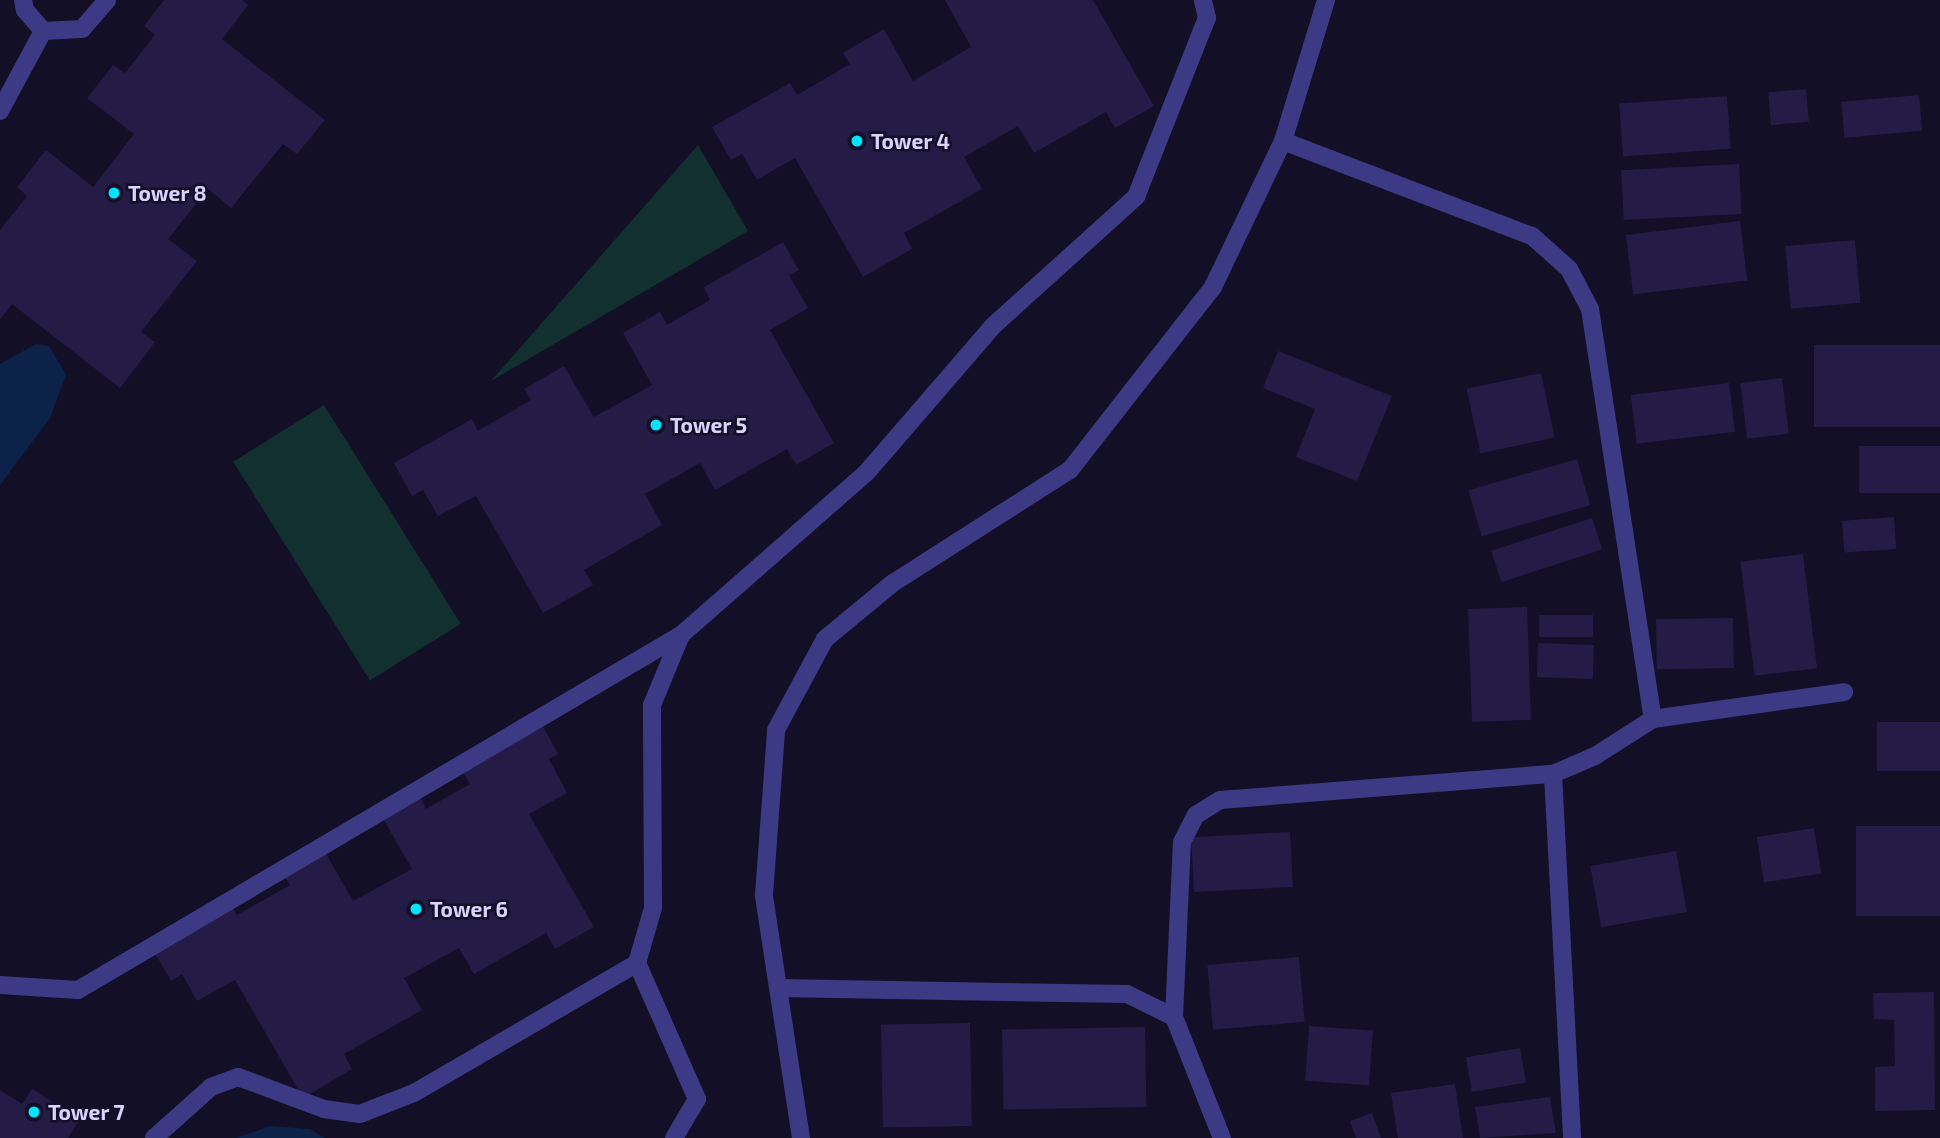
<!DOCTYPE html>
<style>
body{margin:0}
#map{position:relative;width:1940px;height:1138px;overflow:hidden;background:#130f26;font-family:"Exo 2",sans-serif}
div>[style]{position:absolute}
.green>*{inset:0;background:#12302f;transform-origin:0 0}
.water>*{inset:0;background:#0c2248}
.building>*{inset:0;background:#241b47;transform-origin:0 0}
.minor>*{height:18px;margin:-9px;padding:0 9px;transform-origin:9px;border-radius:9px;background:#3d3a85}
.dots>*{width:19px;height:19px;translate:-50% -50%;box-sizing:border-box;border:4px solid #130f26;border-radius:50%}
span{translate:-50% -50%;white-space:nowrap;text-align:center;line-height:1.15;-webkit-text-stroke:5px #130f26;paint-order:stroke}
.poi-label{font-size:21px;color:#d9d4ff;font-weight:700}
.left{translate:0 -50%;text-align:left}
</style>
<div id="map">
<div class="green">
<i style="clip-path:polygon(698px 145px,748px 231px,491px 381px)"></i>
<i style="left:324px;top:405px;width:258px;height:107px;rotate:58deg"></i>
</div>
<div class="water">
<i style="clip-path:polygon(36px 344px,49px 346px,66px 375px,50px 418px,0 485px,0 364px)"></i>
<i style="clip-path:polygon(270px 1126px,310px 1129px,325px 1138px,236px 1138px)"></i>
</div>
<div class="building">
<i style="clip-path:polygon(164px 0,242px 0,248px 5px,222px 39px,325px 120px,297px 154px,283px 144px,231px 208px,208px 189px,168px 239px,197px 261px,141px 332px,155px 342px,120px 388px,12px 304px,0 320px,0 230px,27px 196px,17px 187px,46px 150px,93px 187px,134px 134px,87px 98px,113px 65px,125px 73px,155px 35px,144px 26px)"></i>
<i style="clip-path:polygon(945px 0,1093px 0,1154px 106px,1115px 128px,1106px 112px,1034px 153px,1018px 126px,964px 157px,982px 189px,904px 233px,912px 249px,863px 277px,795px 158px,757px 180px,742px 154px,731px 160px,712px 127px,790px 83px,797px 95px,850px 64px,843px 53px,884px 29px,913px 81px,971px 47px)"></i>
<i style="left:1806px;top:89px;width:33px;height:38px;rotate:85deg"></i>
<i style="left:1919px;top:95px;width:36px;height:78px;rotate:85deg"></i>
<i style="left:1727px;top:96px;width:53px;height:108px;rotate:86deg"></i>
<i style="left:1739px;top:164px;width:50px;height:118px;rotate:87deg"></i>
<i style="left:1740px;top:221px;width:60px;height:115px;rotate:83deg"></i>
<i style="left:1855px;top:240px;width:63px;height:70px;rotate:85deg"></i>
<i style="clip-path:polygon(783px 242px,799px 270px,789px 275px,808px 308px,770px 330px,834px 443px,796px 465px,787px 449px,715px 490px,700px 463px,645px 494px,662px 525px,584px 570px,593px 585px,543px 613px,476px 496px,438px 516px,423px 490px,412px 496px,394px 463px,472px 419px,478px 431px,531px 400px,524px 389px,564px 366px,594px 417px,652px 385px,623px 333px,660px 312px,667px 325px,710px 300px,704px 287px)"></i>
<i style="left:1940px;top:345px;width:82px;height:126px;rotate:90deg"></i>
<i style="clip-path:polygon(1278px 351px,1392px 396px,1357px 481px,1296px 457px,1315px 409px,1263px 388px)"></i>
<i style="left:1541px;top:373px;width:66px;height:76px;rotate:78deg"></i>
<i style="left:1782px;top:378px;width:56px;height:42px;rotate:83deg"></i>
<i style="left:1729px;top:383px;width:49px;height:99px;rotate:83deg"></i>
<i style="left:1940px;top:446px;width:47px;height:81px;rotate:90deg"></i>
<i style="left:1577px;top:459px;width:48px;height:113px;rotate:74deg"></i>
<i style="left:1894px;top:517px;width:32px;height:52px;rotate:86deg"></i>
<i style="left:1592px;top:518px;width:33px;height:106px;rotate:72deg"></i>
<i style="left:1803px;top:554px;width:115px;height:63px;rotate:83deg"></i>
<i style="left:1527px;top:607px;width:113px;height:59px;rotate:88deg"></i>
<i style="left:1539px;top:615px;width:54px;height:22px"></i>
<i style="left:1733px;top:618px;width:50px;height:77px;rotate:89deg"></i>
<i style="left:1538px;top:643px;width:56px;height:34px;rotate:2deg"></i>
<i style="left:1940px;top:722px;width:49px;height:63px;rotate:90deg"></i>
<i style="clip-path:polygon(543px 726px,558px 754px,549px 759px,567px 793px,529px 814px,594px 927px,555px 949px,546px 933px,474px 974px,459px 948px,404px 978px,422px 1010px,344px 1054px,352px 1069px,303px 1098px,235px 980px,197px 1001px,182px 974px,171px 981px,152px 948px,230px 903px,237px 915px,290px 885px,283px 874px,324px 850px,353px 901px,412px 869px,382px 817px,420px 796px,426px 809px,470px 784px,463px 772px)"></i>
<i style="left:1940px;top:826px;width:90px;height:84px;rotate:90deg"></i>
<i style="left:1814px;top:828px;width:46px;height:58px;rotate:81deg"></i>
<i style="left:1290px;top:832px;width:55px;height:99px;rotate:87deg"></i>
<i style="left:1676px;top:851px;width:62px;height:87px;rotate:80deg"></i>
<i style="left:1299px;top:957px;width:65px;height:92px;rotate:85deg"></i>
<i style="clip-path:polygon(1934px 992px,1935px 1110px,1875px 1111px,1875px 1067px,1895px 1066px,1894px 1020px,1874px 1019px,1873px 993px)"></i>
<i style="left:970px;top:1023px;width:103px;height:89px;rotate:89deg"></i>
<i style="left:1309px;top:1026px;width:64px;height:55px;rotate:4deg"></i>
<i style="left:1145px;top:1027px;width:80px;height:143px;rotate:89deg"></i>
<i style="left:1520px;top:1048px;width:35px;height:55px;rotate:80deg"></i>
<i style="clip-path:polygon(1455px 1084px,1463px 1138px,1398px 1138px,1391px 1093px)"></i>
<i style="clip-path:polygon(32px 1089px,80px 1119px,68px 1138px,0 1138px,0 1090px,22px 1104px)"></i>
<i style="clip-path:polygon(1550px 1097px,1556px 1133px,1480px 1138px,1475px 1107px)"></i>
<i style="clip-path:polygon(1372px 1113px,1381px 1138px,1356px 1138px,1350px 1121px)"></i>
</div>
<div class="minor">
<i style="left:23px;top:0;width:10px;rotate:79deg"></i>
<i style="left:25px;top:10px;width:28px;rotate:49deg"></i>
<i style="left:43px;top:31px;width:39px;rotate:-3deg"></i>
<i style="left:82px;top:29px;width:38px;rotate:-49deg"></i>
<i style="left:0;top:111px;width:91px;rotate:-61.7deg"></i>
<i style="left:1283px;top:141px;width:267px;rotate:20.9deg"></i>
<i style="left:1532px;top:236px;width:50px;rotate:41.7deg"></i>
<i style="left:1569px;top:269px;width:45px;rotate:62.3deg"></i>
<i style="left:1590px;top:309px;width:415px;rotate:81.3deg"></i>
<i style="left:1553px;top:774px;width:364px;rotate:87deg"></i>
<i style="left:637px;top:963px;width:149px;rotate:66.2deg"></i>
<i style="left:697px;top:1099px;width:45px;rotate:120.5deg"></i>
<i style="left:0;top:985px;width:78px;rotate:3.7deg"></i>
<i style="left:78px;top:990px;width:700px;rotate:-30.49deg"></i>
<i style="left:681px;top:635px;width:247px;rotate:-41.2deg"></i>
<i style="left:867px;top:472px;width:193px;rotate:-49.2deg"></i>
<i style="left:993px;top:326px;width:193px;rotate:-42.1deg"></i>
<i style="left:1136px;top:197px;width:193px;rotate:-68.4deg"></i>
<i style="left:1207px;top:18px;width:18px;rotate:-103deg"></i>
<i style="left:779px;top:988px;width:348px;rotate:1deg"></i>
<i style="left:1127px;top:994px;width:52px;rotate:26.1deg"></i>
<i style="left:1174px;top:1017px;width:130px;rotate:68.4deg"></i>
<i style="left:1174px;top:1017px;width:175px;rotate:-87.4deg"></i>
<i style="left:1182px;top:842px;width:30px;rotate:-63deg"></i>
<i style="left:1196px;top:815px;width:28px;rotate:-32deg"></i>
<i style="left:1220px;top:800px;width:334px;rotate:-4.5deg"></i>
<i style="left:1553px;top:774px;width:46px;rotate:-23.2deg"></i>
<i style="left:1595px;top:756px;width:69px;rotate:-32.5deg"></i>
<i style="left:1653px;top:719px;width:193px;rotate:-8deg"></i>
<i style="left:154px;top:1138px;width:76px;rotate:-41.8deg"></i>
<i style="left:211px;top:1087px;width:29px;rotate:-20deg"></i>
<i style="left:238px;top:1077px;width:92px;rotate:20.4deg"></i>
<i style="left:324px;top:1109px;width:36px;rotate:8deg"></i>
<i style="left:360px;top:1114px;width:58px;rotate:-21.3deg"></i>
<i style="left:414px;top:1093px;width:258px;rotate:-30.2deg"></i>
<i style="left:637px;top:963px;width:57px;rotate:-73.8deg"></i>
<i style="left:653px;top:908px;width:203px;rotate:-90.3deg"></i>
<i style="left:652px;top:705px;width:76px;rotate:-67.5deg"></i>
<i style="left:801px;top:1138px;width:246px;rotate:-98.7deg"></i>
<i style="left:764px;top:895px;width:165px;rotate:-85.8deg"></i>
<i style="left:776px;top:730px;width:103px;rotate:-61.7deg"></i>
<i style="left:825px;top:639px;width:88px;rotate:-39.5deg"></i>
<i style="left:893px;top:583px;width:210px;rotate:-32.6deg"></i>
<i style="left:1070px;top:470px;width:232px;rotate:-52deg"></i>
<i style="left:1213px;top:287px;width:162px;rotate:-64.4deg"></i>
<i style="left:1283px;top:141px;width:147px;rotate:-73deg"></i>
</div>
<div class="dots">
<i style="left:857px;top:141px;background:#00e5ff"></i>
<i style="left:114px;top:193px;background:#00e5ff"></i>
<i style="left:656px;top:425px;background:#00e5ff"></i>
<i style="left:416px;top:909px;background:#00e5ff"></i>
<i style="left:34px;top:1112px;background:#00e5ff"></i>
</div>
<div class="poi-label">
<span class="left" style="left:871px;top:141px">Tower 4</span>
<span class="left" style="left:128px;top:193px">Tower 8</span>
<span class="left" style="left:670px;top:425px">Tower 5</span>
<span class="left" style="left:430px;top:909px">Tower 6</span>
<span class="left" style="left:48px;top:1112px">Tower 7</span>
</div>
</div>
